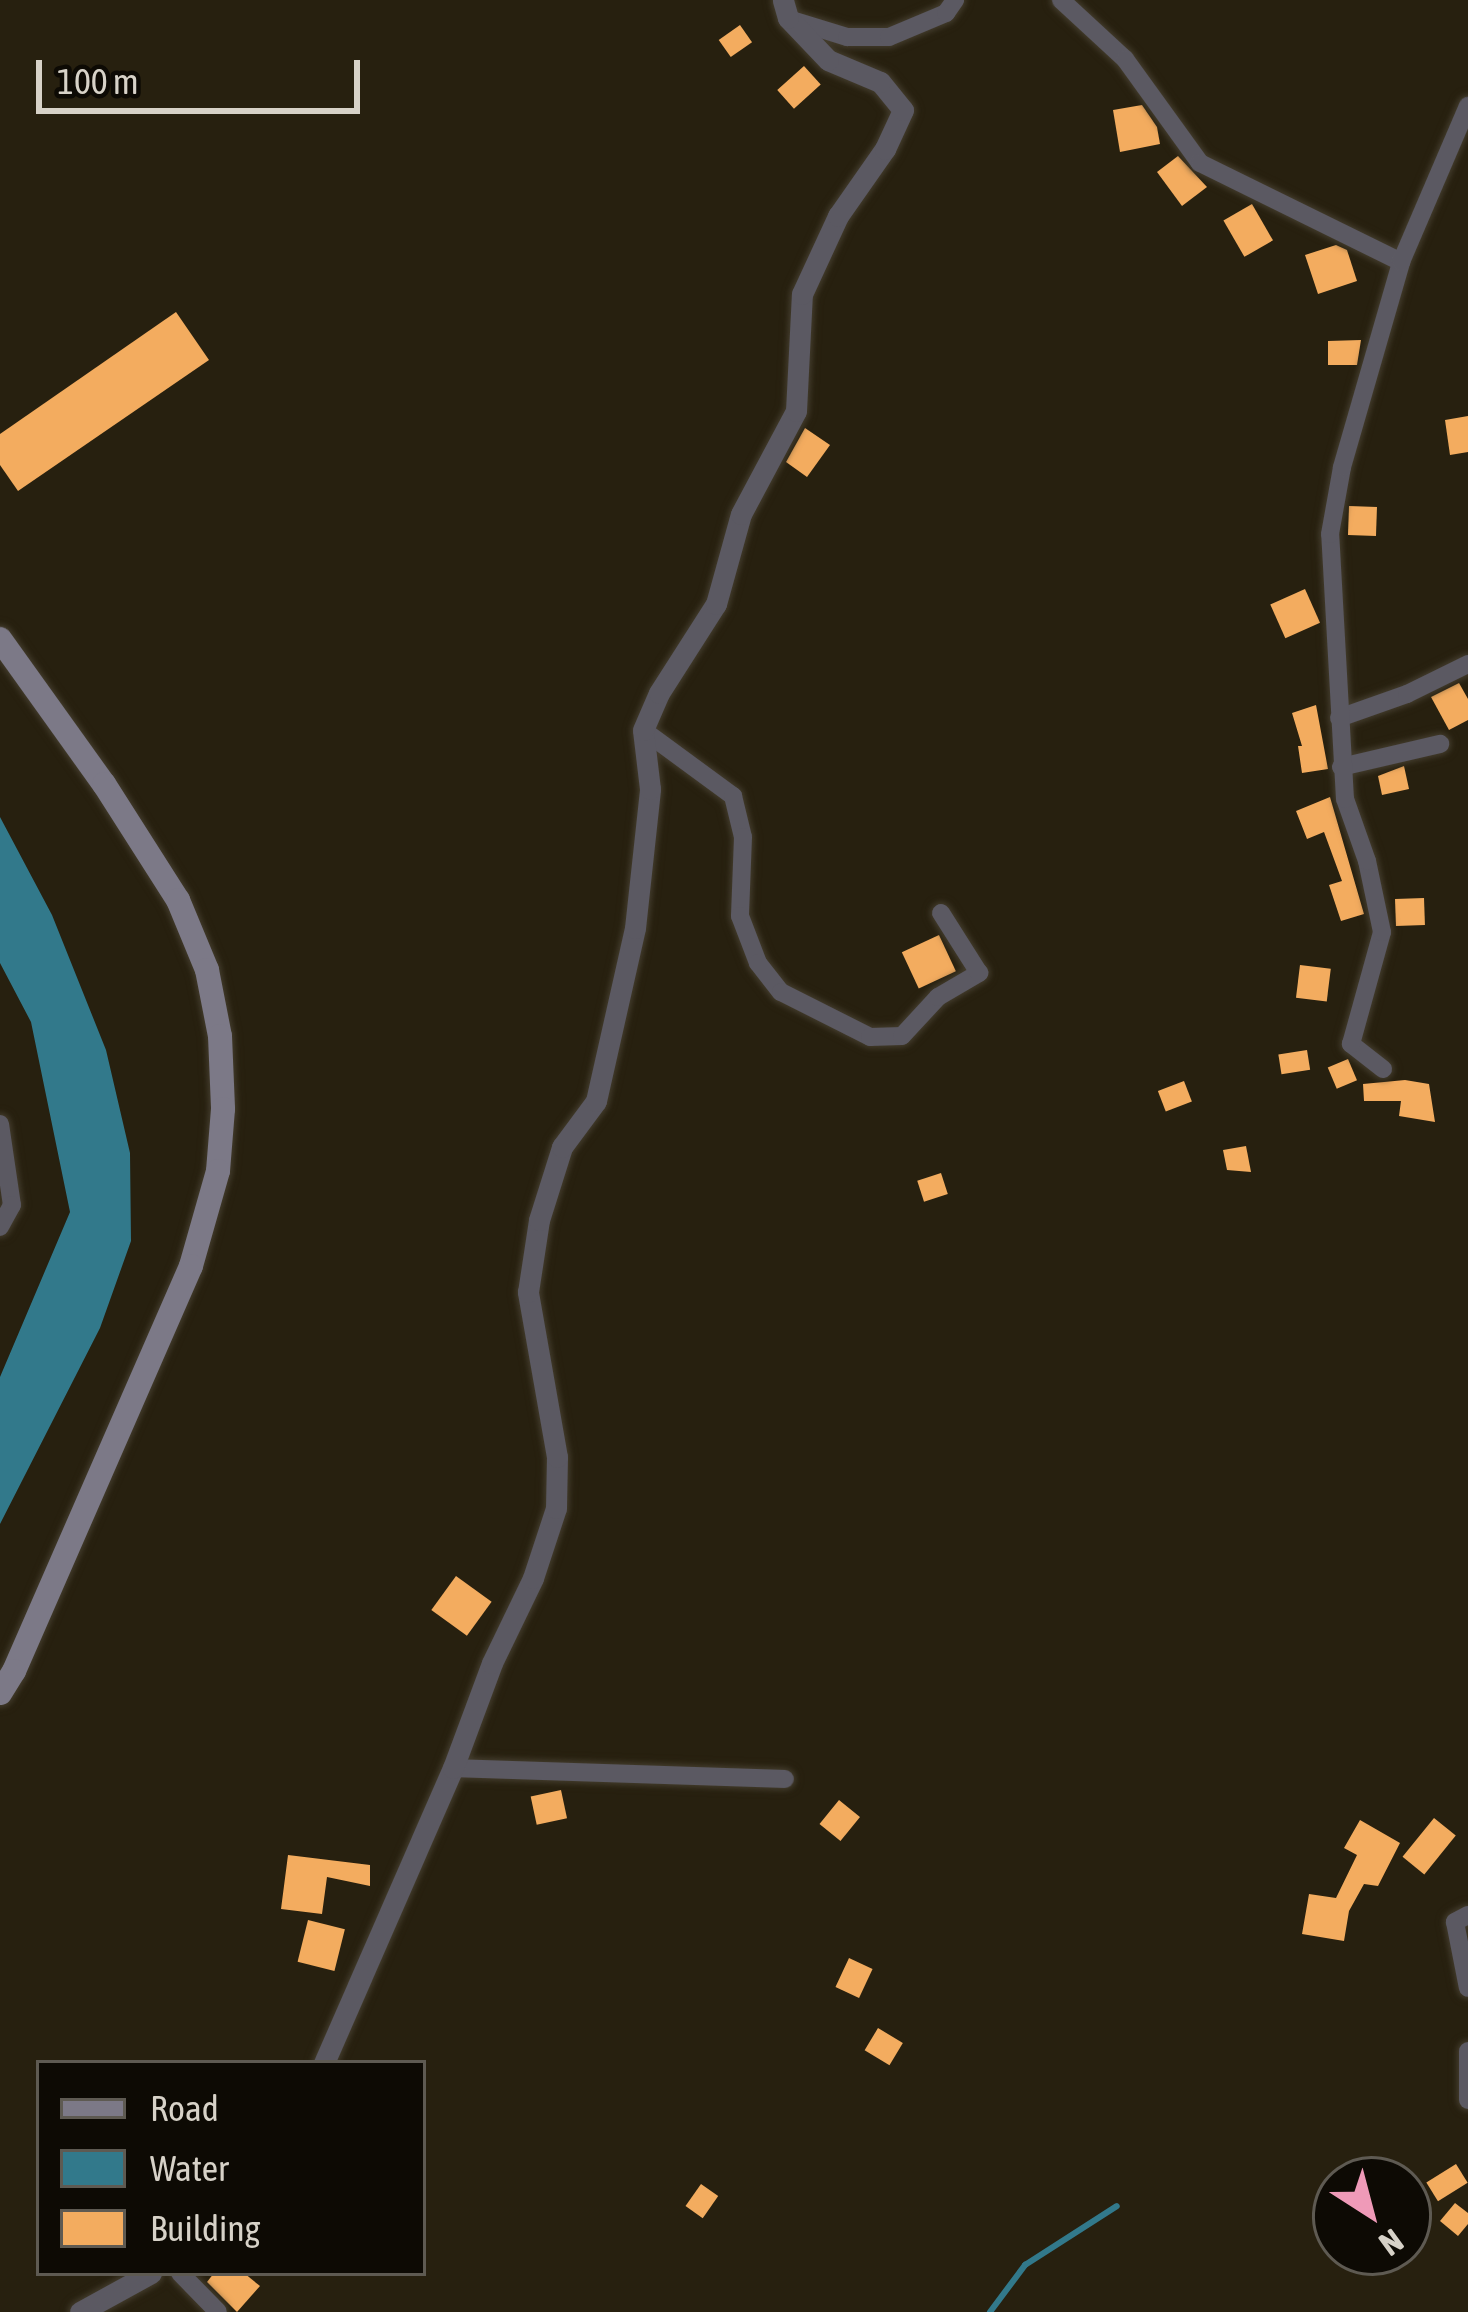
<!DOCTYPE html>
<style>
body{margin:0}
#map{position:relative;width:1468px;height:2312px;overflow:hidden;background:#27200f;font-family:"Asap Condensed",sans-serif}
div>[style]{position:absolute}
.water>*{inset:0;background:#32798b}
.stream>*{height:6px;margin:-3px;padding:0 3px;transform-origin:3px;border-radius:3px;background:#32798b}
.building>*{inset:0;background:#f3ac5f;transform-origin:0 0}
.roads{filter:drop-shadow(0 0 3px #433c2d) drop-shadow(0 0 3px #433c2d)}
.minor>*{height:18px;margin:-9px;padding:0 9px;transform-origin:9px;border-radius:9px;background:#5b5962}
.tertiary>*{height:21px;margin:-10.5px;padding:0 10.5px;transform-origin:10.5px;border-radius:10.5px;background:#5b5962}
.secondary>*{height:24px;margin:-12px;padding:0 12px;transform-origin:12px;border-radius:12px;background:#7c7987}
span{translate:-50% -50%;white-space:nowrap;text-align:center;line-height:1.15;-webkit-text-stroke:12px #0d0a04;paint-order:stroke}
.legend{position:absolute;left:36px;top:2060px;width:390px;height:216px;box-sizing:border-box;background:#0d0a04;border:3px solid #5e5a52;margin:0;padding:15px 21px;list-style:none;font-size:36px;color:#d7d2c8}
.legend li{display:flex;align-items:center;gap:24px;height:60px}
.legend b{width:60px;border:3px solid #5e5a52}
.north{position:absolute;left:1312px;top:2156px;width:120px;height:120px;box-sizing:border-box;background:#0d0a04;border:3px solid #5e5a52;border-radius:50%;rotate:144deg;font-size:33px;font-weight:700;line-height:48px;text-align:center;color:#d7d2c8}
.north::after{content:'';display:block;margin:auto;width:42px;height:54px;background:#ef9ab8;clip-path:polygon(50% 0,100% 100%,50% 72%,0 100%)}
.scale{position:absolute;left:36px;top:60px;width:324px;height:54px;box-sizing:border-box;border:6px solid #d7d2c8;border-top:0;padding-left:15px;font-size:36px;line-height:42px;white-space:nowrap;color:#d7d2c8;-webkit-text-stroke:9px #0d0a04;paint-order:stroke}
</style>
<div id="map">
<div class="water">
<i style="clip-path:polygon(0 817px,52px 915px,106px 1050px,130px 1153px,131px 1241px,100px 1328px,0 1524px,0 1377px,70px 1212px,31px 1022px,0 963px)"></i>
</div>
<div class="stream">
<i style="left:990px;top:2312px;width:59px;rotate:-53.3deg"></i>
<i style="left:1025px;top:2265px;width:109px;rotate:-32.7deg"></i>
</div>
<div class="building">
<i style="left:740px;top:25px;width:21px;height:26px;rotate:55deg"></i>
<i style="left:804px;top:66px;width:25px;height:36px;rotate:48deg"></i>
<i style="clip-path:polygon(1142px 105px,1157px 127px,1160px 144px,1120px 152px,1113px 110px)"></i>
<i style="clip-path:polygon(1178px 156px,1207px 187px,1182px 206px,1157px 172px)"></i>
<i style="left:1252px;top:204px;width:42px;height:33px;rotate:60deg"></i>
<i style="clip-path:polygon(1336px 245px,1347px 250px,1357px 281px,1318px 294px,1305px 255px)"></i>
<i style="clip-path:polygon(176px 312px,209px 360px,18px 491px,0 465px,0 434px)"></i>
<i style="clip-path:polygon(1361px 340px,1357px 365px,1328px 365px,1328px 341px)"></i>
<i style="clip-path:polygon(1468px 416px,1468px 452px,1450px 455px,1445px 420px)"></i>
<i style="clip-path:polygon(805px 428px,830px 445px,807px 477px,786px 462px)"></i>
<i style="left:1349px;top:506px;width:28px;height:29px;rotate:2deg"></i>
<i style="left:1305px;top:589px;width:37px;height:38px;rotate:66deg"></i>
<i style="clip-path:polygon(1459px 683px,1468px 699px,1468px 720px,1449px 730px,1431px 697px)"></i>
<i style="clip-path:polygon(1316px 705px,1328px 769px,1302px 773px,1298px 746px,1302px 746px,1292px 713px)"></i>
<i style="clip-path:polygon(1404px 766px,1409px 789px,1382px 795px,1378px 776px)"></i>
<i style="clip-path:polygon(1330px 797px,1364px 914px,1341px 921px,1329px 885px,1342px 881px,1324px 832px,1307px 839px,1296px 811px)"></i>
<i style="left:1424px;top:898px;width:27px;height:29px;rotate:88deg"></i>
<i style="left:939px;top:935px;width:40px;height:41px;rotate:65deg"></i>
<i style="left:1300px;top:965px;width:31px;height:33px;rotate:7deg"></i>
<i style="left:1307px;top:1050px;width:20px;height:29px;rotate:81deg"></i>
<i style="left:1348px;top:1059px;width:23px;height:22px;rotate:67deg"></i>
<i style="clip-path:polygon(1405px 1080px,1429px 1084px,1435px 1122px,1399px 1116px,1401px 1101px,1364px 1101px,1363px 1084px)"></i>
<i style="left:1184px;top:1081px;width:22px;height:28px;rotate:69deg"></i>
<i style="clip-path:polygon(1246px 1146px,1251px 1172px,1227px 1170px,1223px 1150px)"></i>
<i style="left:941px;top:1173px;width:22px;height:25px;rotate:72deg"></i>
<i style="left:456px;top:1576px;width:44px;height:42px;rotate:36deg"></i>
<i style="left:561px;top:1790px;width:29px;height:31px;rotate:78deg"></i>
<i style="left:839px;top:1800px;width:27px;height:31px;rotate:39deg"></i>
<i style="left:1434px;top:1818px;width:28px;height:50px;rotate:39deg"></i>
<i style="clip-path:polygon(1360px 1820px,1400px 1843px,1378px 1886px,1364px 1884px,1349px 1911px,1344px 1941px,1302px 1934px,1309px 1894px,1336px 1898px,1357px 1855px,1344px 1848px)"></i>
<i style="clip-path:polygon(288px 1855px,370px 1865px,370px 1886px,327px 1877px,322px 1914px,281px 1909px)"></i>
<i style="left:308px;top:1920px;width:38px;height:43px;rotate:14deg"></i>
<i style="left:849px;top:1958px;width:26px;height:32px;rotate:25deg"></i>
<i style="left:878px;top:2028px;width:29px;height:26px;rotate:31deg"></i>
<i style="left:1456px;top:2164px;width:22px;height:35px;rotate:58deg"></i>
<i style="left:701px;top:2184px;width:21px;height:27px;rotate:35deg"></i>
<i style="clip-path:polygon(1455px 2203px,1468px 2213px,1468px 2224px,1458px 2236px,1440px 2221px)"></i>
<i style="clip-path:polygon(214px 2273px,244px 2273px,260px 2286px,237px 2312px,207px 2282px)"></i>
</div>
<div class="roads">
<div class="minor">
<i style="left:1061px;top:0;width:87px;rotate:42.7deg"></i>
<i style="left:1125px;top:59px;width:128px;rotate:54.2deg"></i>
<i style="left:1200px;top:163px;width:224px;rotate:26.2deg"></i>
<i style="left:792px;top:20px;width:58px;rotate:17.2deg"></i>
<i style="left:847px;top:37px;width:42px"></i>
<i style="left:889px;top:37px;width:62px;rotate:-22.8deg"></i>
<i style="left:946px;top:13px;width:16px;rotate:-55deg"></i>
<i style="left:1339px;top:718px;width:72px;rotate:-19.4deg"></i>
<i style="left:1407px;top:694px;width:68px;rotate:-26.2deg"></i>
<i style="left:643px;top:730px;width:112px;rotate:36.3deg"></i>
<i style="left:733px;top:796px;width:42px;rotate:76.3deg"></i>
<i style="left:743px;top:837px;width:79px;rotate:92.2deg"></i>
<i style="left:740px;top:916px;width:50px;rotate:69deg"></i>
<i style="left:758px;top:963px;width:37px;rotate:52deg"></i>
<i style="left:781px;top:992px;width:100px;rotate:26.8deg"></i>
<i style="left:870px;top:1037px;width:32px;rotate:-2deg"></i>
<i style="left:902px;top:1036px;width:53px;rotate:-47.3deg"></i>
<i style="left:938px;top:997px;width:48px;rotate:-30.3deg"></i>
<i style="left:979px;top:973px;width:71px;rotate:-122.3deg"></i>
<i style="left:1341px;top:767px;width:102px;rotate:-13.1deg"></i>
<i style="left:1383px;top:1069px;width:41px;rotate:-142deg"></i>
<i style="left:1351px;top:1044px;width:116px;rotate:-74.5deg"></i>
<i style="left:1382px;top:932px;width:73px;rotate:-101.9deg"></i>
<i style="left:1367px;top:861px;width:66px;rotate:-109.5deg"></i>
<i style="left:1345px;top:799px;width:265px;rotate:-93.2deg"></i>
<i style="left:1330px;top:534px;width:68px;rotate:-79.8deg"></i>
<i style="left:1342px;top:467px;width:213px;rotate:-73.9deg"></i>
<i style="left:1401px;top:262px;width:170px;rotate:-66.8deg"></i>
<i style="left:0;top:1124px;width:82px;rotate:81.6deg"></i>
<i style="left:12px;top:1205px;width:25px;rotate:119deg"></i>
<i style="left:453px;top:1768px;width:332px;rotate:1.9deg"></i>
<i style="left:1468px;top:1915px;width:15px;rotate:152deg"></i>
<i style="left:1455px;top:1922px;width:67px;rotate:78.9deg"></i>
<i style="left:1468px;top:2051px;width:49px;rotate:90deg"></i>
<i style="left:180px;top:2273px;width:54px;rotate:45.7deg"></i>
</div>
<div class="tertiary">
<i style="left:324px;top:2063px;width:322px;rotate:-66.4deg"></i>
<i style="left:453px;top:1768px;width:112px;rotate:-69.6deg"></i>
<i style="left:492px;top:1663px;width:94px;rotate:-64.2deg"></i>
<i style="left:533px;top:1578px;width:74px;rotate:-71.8deg"></i>
<i style="left:556px;top:1508px;width:51px;rotate:-88.9deg"></i>
<i style="left:557px;top:1457px;width:168px;rotate:-100deg"></i>
<i style="left:528px;top:1292px;width:73px;rotate:-81.3deg"></i>
<i style="left:539px;top:1220px;width:77px;rotate:-72.5deg"></i>
<i style="left:562px;top:1147px;width:57px;rotate:-53.5deg"></i>
<i style="left:596px;top:1101px;width:177px;rotate:-77.3deg"></i>
<i style="left:635px;top:928px;width:140px;rotate:-83.8deg"></i>
<i style="left:650px;top:789px;width:59px;rotate:-96.8deg"></i>
<i style="left:643px;top:730px;width:40px;rotate:-66.6deg"></i>
<i style="left:659px;top:693px;width:106px;rotate:-57.4deg"></i>
<i style="left:716px;top:604px;width:93px;rotate:-74.5deg"></i>
<i style="left:741px;top:514px;width:117px;rotate:-61.9deg"></i>
<i style="left:796px;top:411px;width:117px;rotate:-87.1deg"></i>
<i style="left:802px;top:294px;width:86px;rotate:-65.2deg"></i>
<i style="left:838px;top:216px;width:82px;rotate:-55deg"></i>
<i style="left:885px;top:149px;width:43px;rotate:-65.2deg"></i>
<i style="left:903px;top:110px;width:36px;rotate:-129deg"></i>
<i style="left:880px;top:82px;width:56px;rotate:-157.1deg"></i>
<i style="left:828px;top:60px;width:58px;rotate:-133.6deg"></i>
<i style="left:788px;top:18px;width:19px;rotate:-106deg"></i>
<i style="left:80px;top:2312px;width:81px;rotate:-28.8deg"></i>
</div>
<div class="secondary">
<i style="left:0;top:639px;width:178px;rotate:54.4deg"></i>
<i style="left:104px;top:784px;width:138px;rotate:57.5deg"></i>
<i style="left:178px;top:900px;width:76px;rotate:67.5deg"></i>
<i style="left:207px;top:970px;width:67px;rotate:78.9deg"></i>
<i style="left:220px;top:1036px;width:73px;rotate:87.6deg"></i>
<i style="left:223px;top:1109px;width:62px;rotate:94.6deg"></i>
<i style="left:218px;top:1171px;width:99px;rotate:105.9deg"></i>
<i style="left:191px;top:1266px;width:442px;rotate:113.6deg"></i>
<i style="left:14px;top:1671px;width:26px;rotate:122deg"></i>
</div>
</div>
<ul class="legend">
<li><b style="height:15px;background:#7c7987"></b>Road</li>
<li><b style="height:33px;background:#32798b"></b>Water</li>
<li><b style="height:33px;background:#f3ac5f"></b>Building</li>
</ul>
<div class="north">N</div>
<div class="scale">100 m</div>
</div>
